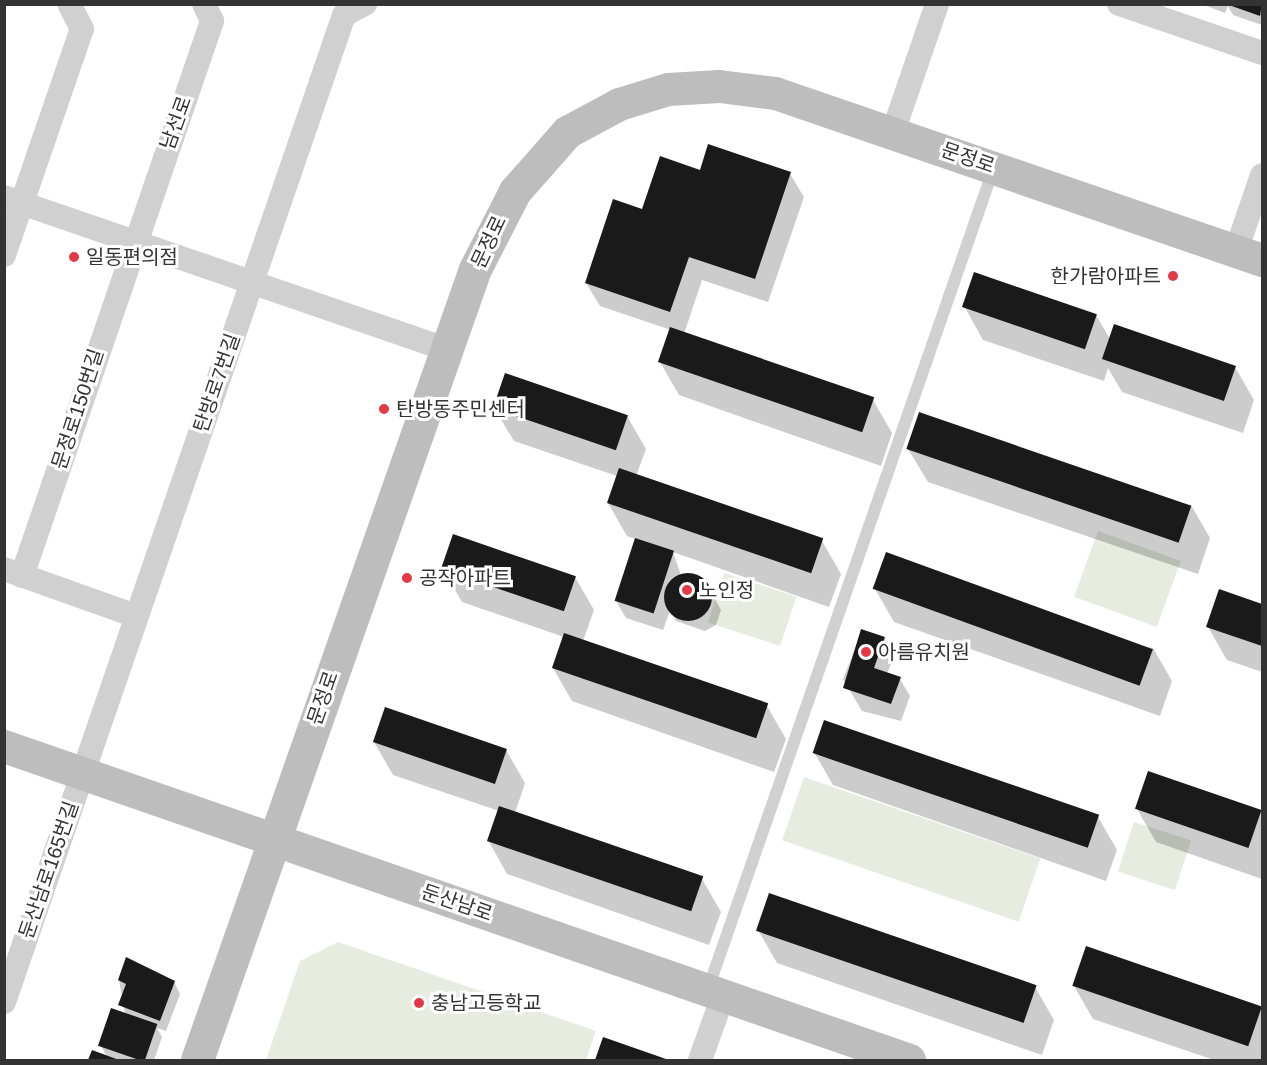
<!DOCTYPE html>
<meta charset="utf-8">
<style>
body{margin:0}
#map{position:relative;width:1267px;height:1065px;overflow:hidden;background:#fff;font-family:Arial,"Noto Sans KR",sans-serif}
div>[style]{position:absolute}
.green>*{inset:0;background:#e6ecdf;transform-origin:0 0}
.shadow>*{inset:0;background:#0003}
.building>*{inset:0;background:#1a1a1a;transform-origin:0 0}
.round{border-radius:50%}
.service>*{height:12px;margin:-6px;padding:0 6px;transform-origin:6px;border-radius:6px;background:#d0d0d0}
.minor>*{height:24px;margin:-12px;padding:0 12px;transform-origin:12px;border-radius:12px;background:#d0d0d0}
.secondary>*{height:33px;margin:-16.5px;padding:0 16.5px;transform-origin:16.5px;border-radius:16.5px;background:#bdbdbd}
.dots>*{width:16px;height:16px;translate:-50% -50%;box-sizing:border-box;border:3px solid #fff;border-radius:50%}
span{translate:-50% -50%;white-space:nowrap;text-align:center;line-height:1.15;-webkit-text-stroke:6px #fff;paint-order:stroke}
.street-label{font-size:20px;color:#333}
.poi-label{font-size:20px;color:#333}
.left{translate:0 -50%;text-align:left}
.right{translate:-100% -50%;text-align:right}
.frame{position:absolute;inset:0;border:6px solid #333;pointer-events:none}
</style>
<div id="map">
<div class="green">
<i style="left:1098px;top:531px;width:88px;height:70px;rotate:20deg"></i>
<i style="left:724px;top:573px;width:76px;height:52px;rotate:18deg"></i>
<i style="left:804px;top:777px;width:250px;height:67px;rotate:19deg"></i>
<i style="left:1134px;top:822px;width:60px;height:52px;rotate:18deg"></i>
<i style="clip-path:polygon(338px 942px,596px 1031px,586px 1060px,266px 1060px,300px 961px)"></i>
</div>
<div class="shadow">
<i style="clip-path:polygon(1201px 4px,1262px 4px,1262px 25px,1233px 15px,1228px 6px,1225px 13px)"></i>
<i style="clip-path:polygon(701px 172px,790px 174px,804px 197px,768px 302px,702px 280px,684px 334px,873px 400px,892px 433px,881px 466px,679px 395px,660px 362px,671px 330px,600px 306px,586px 283px,643px 211px)"></i>
<i style="clip-path:polygon(964px 306px,1096px 315px,1110px 339px,1235px 367px,1254px 400px,1243px 433px,1122px 392px,1108px 368px,1104px 381px,983px 340px)"></i>
<i style="clip-path:polygon(494px 408px,627px 416px,646px 449px,636px 476px,822px 541px,841px 574px,829px 607px,673px 552px,681px 575px,706px 584px,721px 610px,716px 625px,705px 631px,676px 621px,670px 611px,663px 630px,626px 618px,616px 601px,636px 539px,627px 536px,608px 503px,617px 476px,514px 441px)"></i>
<i style="clip-path:polygon(908px 449px,1191px 505px,1210px 538px,1198px 574px,928px 482px)"></i>
<i style="clip-path:polygon(443px 569px,575px 577px,594px 610px,583px 641px,767px 706px,786px 739px,774px 772px,572px 701px,553px 668px,564px 637px,462px 602px)"></i>
<i style="clip-path:polygon(875px 589px,1153px 648px,1172px 681px,1160px 716px,894px 622px)"></i>
<i style="clip-path:polygon(1220px 591px,1262px 605px,1262px 672px,1227px 660px,1208px 627px)"></i>
<i style="clip-path:polygon(862px 631px,884px 638px,894px 656px,887px 674px,900px 679px,910px 696px,901px 721px,862px 711px,843px 679px)"></i>
<i style="clip-path:polygon(374px 742px,506px 750px,525px 783px,515px 813px,702px 879px,721px 912px,709px 945px,507px 874px,488px 840px,499px 811px,393px 775px)"></i>
<i style="clip-path:polygon(814px 752px,1098px 817px,1117px 850px,1106px 881px,833px 785px)"></i>
<i style="clip-path:polygon(1149px 773px,1262px 812px,1262px 879px,1156px 842px,1137px 809px)"></i>
<i style="clip-path:polygon(758px 930px,1035px 987px,1054px 1020px,1042px 1055px,777px 963px)"></i>
<i style="clip-path:polygon(1087px 948px,1262px 1008px,1262px 1060px,1214px 1060px,1093px 1019px,1074px 986px)"></i>
<i style="clip-path:polygon(119px 980px,174px 982px,180px 994px,166px 1031px,157px 1028px,162px 1037px,154px 1060px,90px 1060px,93px 1052px,107px 1057px,101px 1046px,125px 1014px)"></i>
<i style="clip-path:polygon(604px 1039px,665px 1060px,597px 1060px)"></i>
</div>
<div class="building">
<i style="clip-path:polygon(1262px 4px,1260px 16px,1229px 5px,1229px 4px)"></i>
<i style="clip-path:polygon(708px 144px,791px 172px,755px 279px,689px 257px,670px 312px,585px 283px,613px 199px,642px 209px,660px 156px,700px 170px)"></i>
<i style="left:974px;top:272px;width:130px;height:37px;rotate:19deg"></i>
<i style="left:1114px;top:324px;width:129px;height:37px;rotate:19deg"></i>
<i style="left:670px;top:327px;width:216px;height:37px;rotate:19deg"></i>
<i style="left:505px;top:373px;width:130px;height:37px;rotate:19deg"></i>
<i style="left:919px;top:412px;width:288px;height:39px;rotate:19deg"></i>
<i style="left:619px;top:468px;width:216px;height:37px;rotate:19deg"></i>
<i style="left:453px;top:534px;width:130px;height:37px;rotate:19deg"></i>
<i style="left:635px;top:538px;width:41px;height:66px;rotate:18deg"></i>
<i style="left:886px;top:552px;width:284px;height:39px;rotate:20deg"></i>
<i class="round" style="left:664px;top:573px;width:48px;height:48px"></i>
<i style="clip-path:polygon(1219px 589px,1262px 604px,1262px 646px,1206px 627px)"></i>
<i style="clip-path:polygon(861px 629px,885px 637px,874px 668px,901px 677px,891px 704px,843px 688px)"></i>
<i style="left:564px;top:633px;width:216px;height:37px;rotate:19deg"></i>
<i style="left:385px;top:707px;width:129px;height:37px;rotate:19deg"></i>
<i style="left:824px;top:720px;width:291px;height:35px;rotate:19deg"></i>
<i style="left:1148px;top:771px;width:120px;height:40px;rotate:19deg"></i>
<i style="left:499px;top:806px;width:216px;height:37px;rotate:19deg"></i>
<i style="left:769px;top:893px;width:283px;height:40px;rotate:19deg"></i>
<i style="left:1086px;top:946px;width:186px;height:42px;rotate:19deg"></i>
<i style="clip-path:polygon(126px 957px,175px 981px,160px 1021px,118px 1005px,126px 984px,118px 980px)"></i>
<i style="left:111px;top:1008px;width:49px;height:40px;rotate:19deg"></i>
<i style="clip-path:polygon(603px 1037px,666px 1059px,665px 1060px,595px 1060px)"></i>
<i style="clip-path:polygon(92px 1050px,119px 1060px,88px 1060px)"></i>
</div>
<div class="service">
<i style="left:708px;top:989px;width:867px;rotate:-70.81deg"></i>
</div>
<div class="minor">
<i style="left:1119px;top:4px;width:151px;rotate:18.9deg"></i>
<i style="left:893px;top:132px;width:135px;rotate:-71deg"></i>
<i style="left:4px;top:197px;width:466px;rotate:19deg"></i>
<i style="left:1236px;top:251px;width:80px;rotate:-71.1deg"></i>
<i style="left:4px;top:255px;width:239px;rotate:-71deg"></i>
<i style="left:82px;top:29px;width:28px;rotate:-117deg"></i>
<i style="left:4px;top:569px;width:140px;rotate:19.6deg"></i>
<i style="left:22px;top:576px;width:587px;rotate:-71.1deg"></i>
<i style="left:212px;top:21px;width:19px;rotate:-115deg"></i>
<i style="left:4px;top:1002px;width:1044px;rotate:-70.99deg"></i>
<i style="left:344px;top:15px;width:24px;rotate:-28deg"></i>
<i style="left:700px;top:1060px;width:68px;rotate:-70.2deg"></i>
</div>
<div class="secondary">
<i style="left:4px;top:746px;width:958px;rotate:19.13deg"></i>
<i style="left:197px;top:1060px;width:838px;rotate:-70.64deg"></i>
<i style="left:475px;top:269px;width:88px;rotate:-62.9deg"></i>
<i style="left:515px;top:191px;width:79px;rotate:-48.6deg"></i>
<i style="left:567px;top:132px;width:59px;rotate:-28.3deg"></i>
<i style="left:619px;top:104px;width:51px;rotate:-17deg"></i>
<i style="left:668px;top:89px;width:51px;rotate:-3.4deg"></i>
<i style="left:719px;top:86px;width:56px;rotate:7.1deg"></i>
<i style="left:775px;top:93px;width:515px;rotate:18.93deg"></i>
</div>
<div class="dots">
<i style="left:74px;top:257px;background:#e63946"></i>
<i style="left:1173px;top:276px;background:#e63946"></i>
<i style="left:384px;top:409px;background:#e63946"></i>
<i style="left:407px;top:578px;background:#e63946"></i>
<i style="left:687px;top:590px;background:#e63946"></i>
<i style="left:866px;top:652px;background:#e63946"></i>
<i style="left:419px;top:1003px;background:#e63946"></i>
</div>
<div class="street-label">
<span style="left:176px;top:123px;rotate:-70deg">남선로</span>
<span style="left:968px;top:158px;rotate:19deg">문정로</span>
<span style="left:489px;top:242px;rotate:-65deg">문정로</span>
<span style="left:217px;top:383px;rotate:-71deg">탄방로7번길</span>
<span style="left:78px;top:409px;rotate:-72deg">문정로150번길</span>
<span style="left:323px;top:698px;rotate:-71deg">문정로</span>
<span style="left:49px;top:870px;rotate:-71deg">둔산남로165번길</span>
<span style="left:457px;top:903px;rotate:19deg">둔산남로</span>
</div>
<div class="poi-label">
<span class="left" style="left:86px;top:257px">일동편의점</span>
<span class="right" style="left:1161px;top:276px">한가람아파트</span>
<span class="left" style="left:396px;top:409px">탄방동주민센터</span>
<span class="left" style="left:419px;top:578px">공작아파트</span>
<span class="left" style="left:699px;top:590px">노인정</span>
<span class="left" style="left:878px;top:652px">아름유치원</span>
<span class="left" style="left:431px;top:1003px">충남고등학교</span>
</div>
<div class="frame"></div>
</div>
